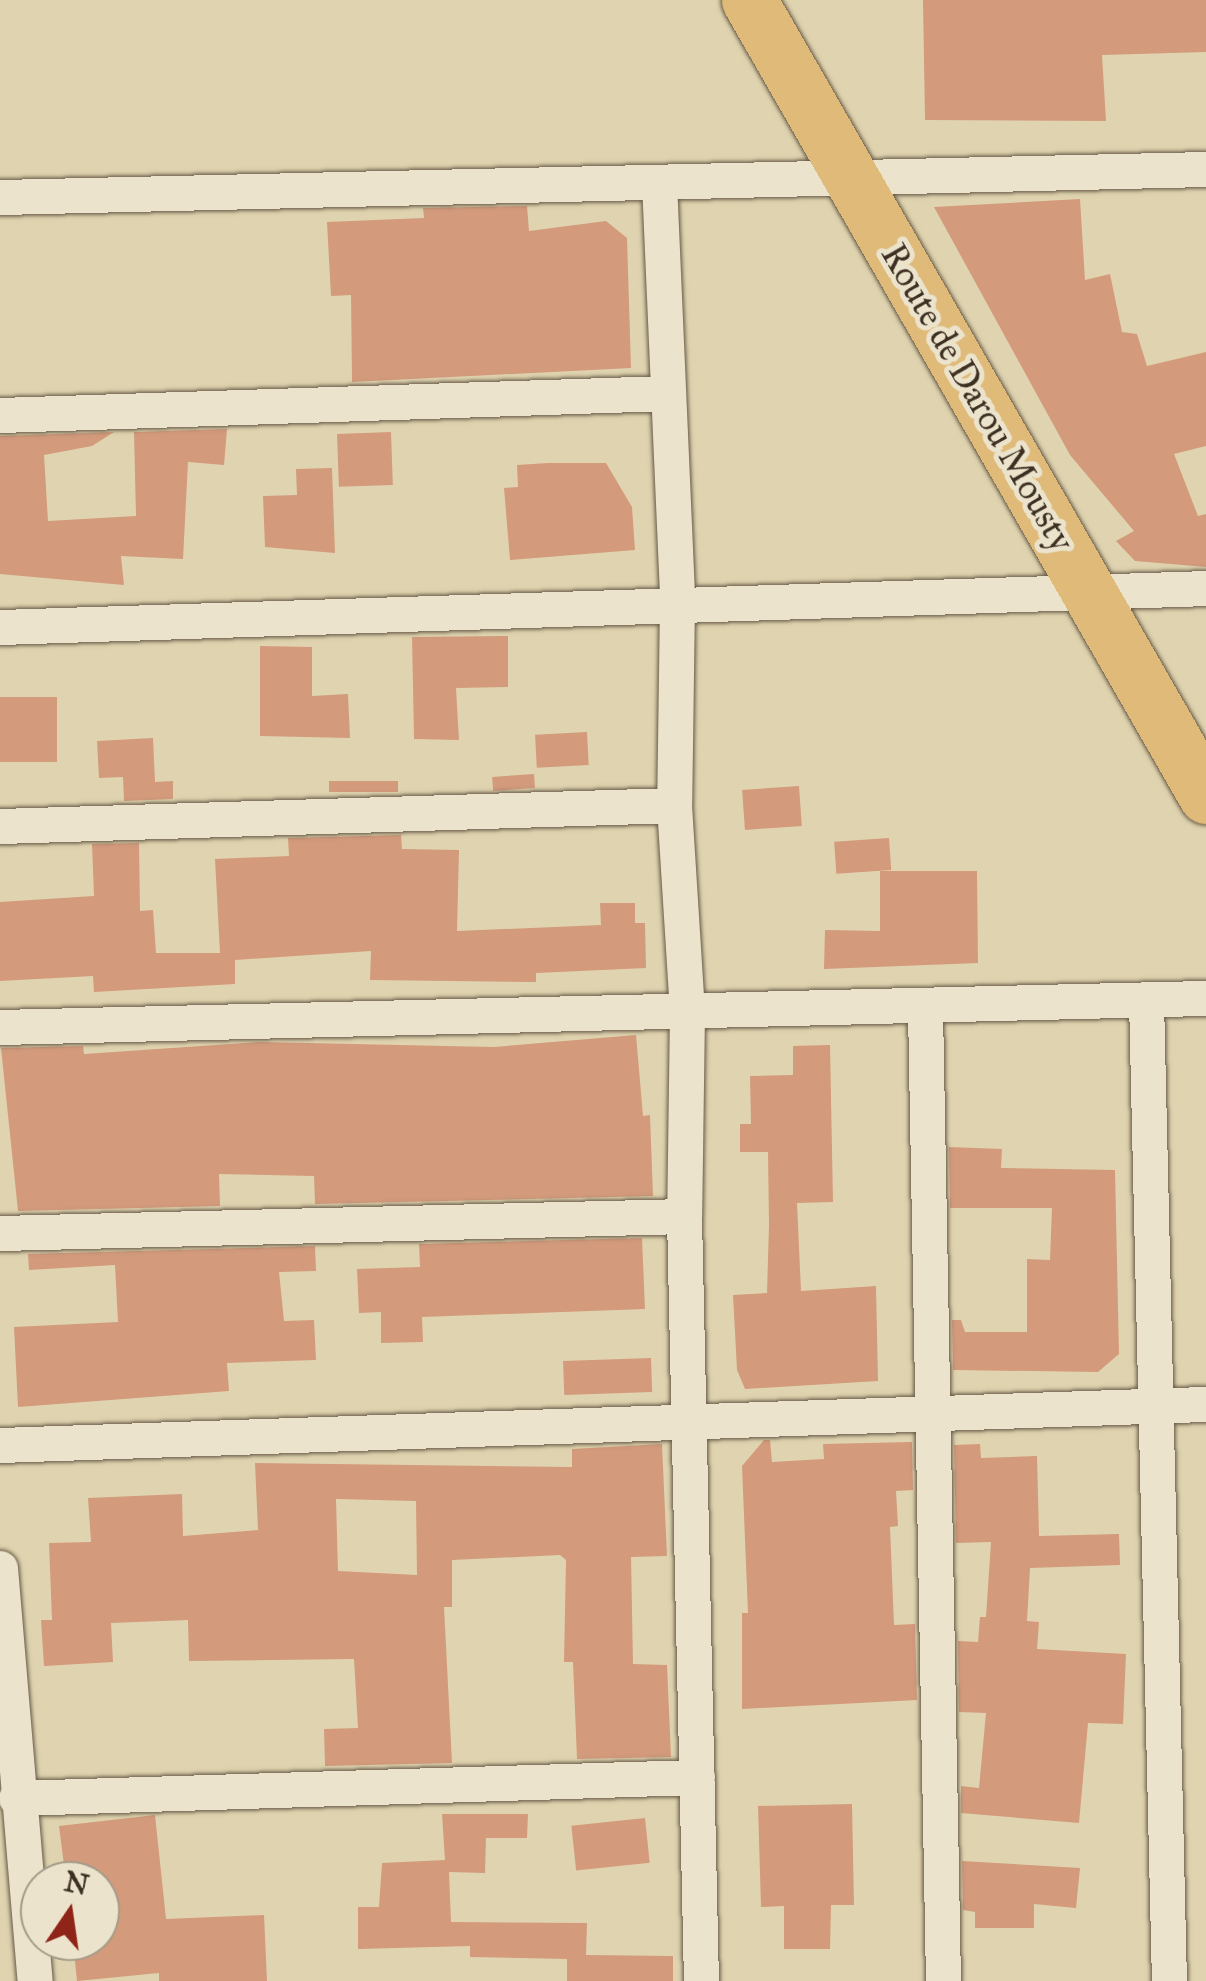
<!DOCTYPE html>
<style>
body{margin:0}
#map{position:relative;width:1206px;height:1981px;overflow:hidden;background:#e0d4b0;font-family:"IM FELL Great Primer",serif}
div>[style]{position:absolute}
.building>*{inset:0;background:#d39a7c;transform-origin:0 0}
.roads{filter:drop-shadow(0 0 2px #665946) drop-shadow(0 0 2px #665946)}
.street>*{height:35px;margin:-17.5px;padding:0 17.5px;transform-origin:17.5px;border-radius:17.5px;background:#ebe3cc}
.primary>*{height:55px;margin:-27.5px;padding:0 27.5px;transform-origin:27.5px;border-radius:27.5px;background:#e0ba78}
span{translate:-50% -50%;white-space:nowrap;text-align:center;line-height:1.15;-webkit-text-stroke:10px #ebe3cc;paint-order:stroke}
.street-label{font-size:35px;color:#3d3023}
.north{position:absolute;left:20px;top:1861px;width:100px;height:100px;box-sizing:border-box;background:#ebe3cc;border:2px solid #a59b88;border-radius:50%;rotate:13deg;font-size:28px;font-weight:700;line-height:40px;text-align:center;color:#3d3023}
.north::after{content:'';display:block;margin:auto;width:35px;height:45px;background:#8f2418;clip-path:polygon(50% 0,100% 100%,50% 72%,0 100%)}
</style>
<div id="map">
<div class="building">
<i style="clip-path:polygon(923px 0,1206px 0,1206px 52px,1102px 55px,1106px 121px,925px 120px)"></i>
<i style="clip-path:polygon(1080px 199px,1085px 280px,1110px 274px,1122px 332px,1137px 334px,1147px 366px,1206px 352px,1206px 446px,1174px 454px,1198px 516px,1206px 514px,1206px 567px,1135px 561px,1116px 541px,1134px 531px,1070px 455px,934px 207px)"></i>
<i style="clip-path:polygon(527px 206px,529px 231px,606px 221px,627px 238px,631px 368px,352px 382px,351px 295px,331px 296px,327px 222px,424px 218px,423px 208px)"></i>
<i style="clip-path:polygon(227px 429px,224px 465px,188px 462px,183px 559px,121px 556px,124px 585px,0 574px,0 436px,114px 432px,92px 446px,44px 455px,48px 521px,136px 516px,134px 432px)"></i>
<i style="left:391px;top:432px;width:53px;height:54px;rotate:88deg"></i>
<i style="clip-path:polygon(548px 463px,606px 463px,632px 507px,635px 550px,510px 560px,504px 488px,518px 487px,517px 465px)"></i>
<i style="clip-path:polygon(332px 468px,335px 553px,265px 547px,263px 496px,297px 495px,296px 469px)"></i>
<i style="clip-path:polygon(508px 636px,508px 687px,456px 688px,459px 740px,414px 739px,412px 637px)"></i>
<i style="clip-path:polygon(260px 646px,312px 647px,312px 696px,348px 694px,350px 738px,260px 736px)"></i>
<i style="left:0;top:697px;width:57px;height:65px"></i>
<i style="left:587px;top:732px;width:33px;height:52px;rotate:87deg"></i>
<i style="clip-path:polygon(153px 738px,155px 782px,173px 781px,173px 799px,124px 801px,123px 777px,99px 778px,97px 741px)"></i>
<i style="left:534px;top:774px;width:14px;height:42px;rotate:86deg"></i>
<i style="left:398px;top:781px;width:11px;height:69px;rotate:90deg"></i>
<i style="left:799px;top:786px;width:40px;height:57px;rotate:86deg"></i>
<i style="clip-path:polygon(401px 835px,402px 849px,459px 850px,457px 931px,601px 925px,600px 903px,635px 903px,635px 923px,645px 923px,646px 968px,536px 973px,536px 982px,370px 980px,371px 951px,235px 960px,235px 984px,94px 992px,93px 976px,0 981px,0 902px,94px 896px,92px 844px,139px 843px,140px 911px,153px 910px,156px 953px,220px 953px,215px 859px,289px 856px,288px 838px)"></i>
<i style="left:889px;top:838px;width:32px;height:55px;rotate:86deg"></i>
<i style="clip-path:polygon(880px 871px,977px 871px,978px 963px,824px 969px,825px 930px,880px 931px)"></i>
<i style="clip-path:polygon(636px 1035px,643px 1116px,650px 1115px,653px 1196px,315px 1204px,314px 1176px,219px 1174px,220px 1206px,18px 1211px,1px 1048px,83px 1046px,84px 1054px,259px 1042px,494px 1047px)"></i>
<i style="clip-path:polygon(830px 1045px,833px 1202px,797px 1203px,801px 1291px,876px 1286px,878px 1381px,745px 1389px,737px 1370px,733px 1295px,767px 1293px,769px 1225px,768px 1152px,740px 1152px,740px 1124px,751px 1124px,750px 1076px,793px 1075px,793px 1046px)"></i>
<i style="clip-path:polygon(949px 1147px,1002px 1149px,1001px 1168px,1115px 1170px,1119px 1354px,1098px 1372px,953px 1370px,952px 1320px,961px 1320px,965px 1332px,1027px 1332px,1027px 1259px,1050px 1260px,1052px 1208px,950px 1208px)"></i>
<i style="clip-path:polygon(642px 1238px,645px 1309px,422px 1317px,423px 1342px,381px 1343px,381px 1312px,359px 1313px,357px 1269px,420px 1267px,419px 1244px)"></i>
<i style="clip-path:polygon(315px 1246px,316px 1271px,279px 1272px,284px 1321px,314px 1320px,316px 1360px,227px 1363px,229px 1391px,18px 1407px,14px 1327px,118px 1322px,115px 1265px,29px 1270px,28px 1254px)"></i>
<i style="left:651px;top:1358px;width:34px;height:88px;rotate:88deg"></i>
<i style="clip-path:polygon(764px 1440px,770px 1440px,772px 1462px,824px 1459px,823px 1444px,912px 1442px,913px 1490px,896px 1491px,898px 1526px,890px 1527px,894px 1625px,915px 1624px,917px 1700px,742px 1709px,742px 1613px,748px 1613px,742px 1466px)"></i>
<i style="clip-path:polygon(evenodd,662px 1444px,667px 1556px,631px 1557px,633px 1664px,667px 1665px,671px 1757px,577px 1759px,573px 1662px,564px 1662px,566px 1560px,560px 1555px,452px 1560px,452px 1607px,444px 1607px,452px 1763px,325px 1766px,324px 1729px,358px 1728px,354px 1659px,189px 1661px,188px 1620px,111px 1623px,113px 1662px,44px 1666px,41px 1620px,52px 1620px,49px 1543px,91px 1542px,88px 1498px,182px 1494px,183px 1536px,258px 1530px,255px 1463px,572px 1467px,572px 1449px,662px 1444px,336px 1499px,416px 1501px,417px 1575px,338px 1571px,336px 1499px)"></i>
<i style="clip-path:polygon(980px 1444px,981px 1458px,1037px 1456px,1039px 1536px,1119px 1534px,1120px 1565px,1030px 1568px,1027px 1621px,1039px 1622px,1037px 1649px,1126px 1654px,1123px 1724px,1088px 1723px,1079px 1823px,961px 1813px,961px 1786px,979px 1788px,986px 1713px,959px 1712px,958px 1641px,978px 1642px,980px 1617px,986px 1617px,991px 1542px,956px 1543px,954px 1445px)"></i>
<i style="clip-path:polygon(852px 1804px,854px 1905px,831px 1905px,830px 1949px,784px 1949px,784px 1906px,761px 1907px,758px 1806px)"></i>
<i style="clip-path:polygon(442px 1814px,528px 1814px,527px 1838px,486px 1838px,485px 1873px,449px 1872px,451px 1922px,587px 1923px,586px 1955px,673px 1956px,673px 1981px,567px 1981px,567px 1959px,470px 1957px,470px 1946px,358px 1949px,358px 1907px,379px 1907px,382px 1863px,445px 1860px)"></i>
<i style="clip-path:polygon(155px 1815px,166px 1919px,264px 1915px,267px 1981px,159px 1981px,159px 1973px,77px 1981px,73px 1941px,100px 1941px,100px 1881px,66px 1881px,59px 1826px)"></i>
<i style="left:645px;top:1818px;width:45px;height:74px;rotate:84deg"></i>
<i style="clip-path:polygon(962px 1861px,1080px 1868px,1076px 1908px,1034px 1904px,1034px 1928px,975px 1928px,975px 1912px,963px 1910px)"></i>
</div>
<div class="roads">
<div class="street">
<i style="left:659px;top:182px;width:420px;rotate:87.5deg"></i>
<i style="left:677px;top:602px;width:203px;rotate:90.8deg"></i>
<i style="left:674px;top:805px;width:207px;rotate:86.4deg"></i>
<i style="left:687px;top:1012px;width:204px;rotate:90.8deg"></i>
<i style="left:684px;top:1216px;width:765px;rotate:88.73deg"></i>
<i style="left:0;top:197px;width:1206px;rotate:-1.33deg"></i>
<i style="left:0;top:415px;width:665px;rotate:-1.89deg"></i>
<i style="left:0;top:627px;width:1207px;rotate:-1.85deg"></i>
<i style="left:0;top:826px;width:674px;rotate:-1.78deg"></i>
<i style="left:1146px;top:1000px;width:981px;rotate:88.66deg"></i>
<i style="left:925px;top:1009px;width:972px;rotate:88.94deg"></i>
<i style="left:0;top:1027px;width:1206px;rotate:-1.38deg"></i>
<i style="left:0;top:1233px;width:684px;rotate:-1.42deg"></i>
<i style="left:0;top:1445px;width:1207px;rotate:-1.95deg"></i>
<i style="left:0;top:1568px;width:414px;rotate:85.2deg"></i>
<i style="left:16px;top:1798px;width:681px;rotate:-1.77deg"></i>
</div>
<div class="primary">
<i style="left:749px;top:0;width:918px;rotate:60.14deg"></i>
</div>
</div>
<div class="street-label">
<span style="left:977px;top:398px;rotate:60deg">Route de Darou Mousty</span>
</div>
<div class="north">N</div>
</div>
